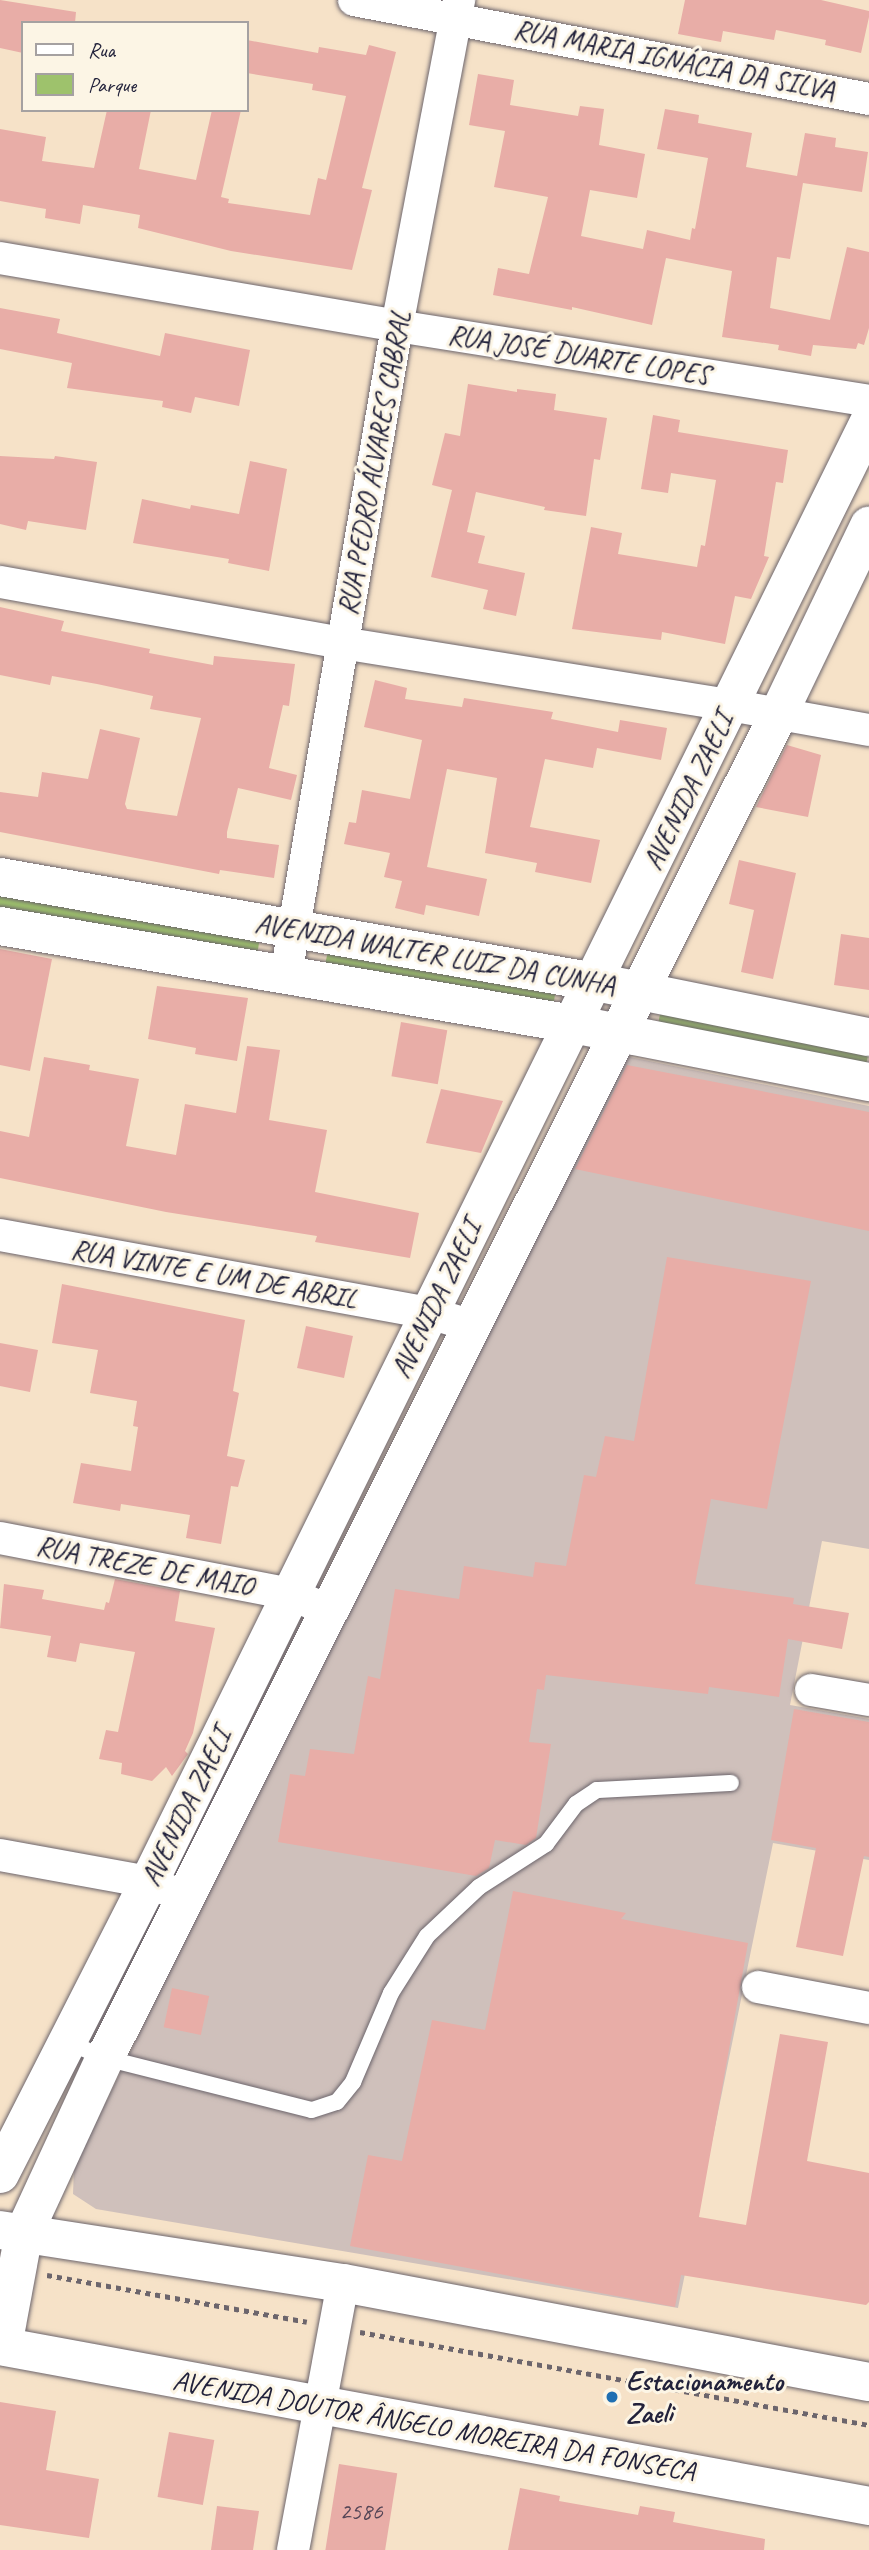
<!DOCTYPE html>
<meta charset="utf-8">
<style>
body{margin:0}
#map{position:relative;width:869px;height:2550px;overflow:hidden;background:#f6e2c8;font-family:Caveat,sans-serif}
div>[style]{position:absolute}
.industrial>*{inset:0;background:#cfc0bb}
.green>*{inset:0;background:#9ec26c;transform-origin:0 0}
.building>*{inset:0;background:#e8ada7;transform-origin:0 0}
.path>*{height:4.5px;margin-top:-2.25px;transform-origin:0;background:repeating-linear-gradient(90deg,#6c656c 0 5px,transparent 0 10px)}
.roads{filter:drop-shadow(0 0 2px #6c656c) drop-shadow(0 0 2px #6c656c)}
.service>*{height:16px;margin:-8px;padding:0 8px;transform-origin:8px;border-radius:8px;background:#fff}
.minor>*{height:32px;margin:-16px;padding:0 16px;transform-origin:16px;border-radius:16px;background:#fff}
.tertiary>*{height:38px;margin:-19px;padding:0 19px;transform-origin:19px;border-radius:19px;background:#fff}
.primary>*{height:38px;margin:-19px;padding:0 19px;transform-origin:19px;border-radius:19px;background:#fff}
.dots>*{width:19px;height:19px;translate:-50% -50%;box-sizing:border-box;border:4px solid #fcf5e5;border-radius:50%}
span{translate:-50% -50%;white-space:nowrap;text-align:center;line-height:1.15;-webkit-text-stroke:6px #fcf5e5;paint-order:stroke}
.number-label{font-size:24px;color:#544556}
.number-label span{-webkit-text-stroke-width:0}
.street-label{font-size:28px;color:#22223b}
.poi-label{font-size:28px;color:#22223b;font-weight:700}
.left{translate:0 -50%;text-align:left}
.legend{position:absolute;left:21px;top:21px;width:228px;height:91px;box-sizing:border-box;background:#fcf5e5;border:2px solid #a5a1a1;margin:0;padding:9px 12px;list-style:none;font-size:21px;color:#22223b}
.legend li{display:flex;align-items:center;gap:14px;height:35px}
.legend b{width:35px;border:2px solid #a5a1a1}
</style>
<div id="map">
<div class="industrial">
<i style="clip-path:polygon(615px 1054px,869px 1106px,869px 1549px,822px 1541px,790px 1705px,869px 1719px,869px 1860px,773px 1843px,678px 2308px,96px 2209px,73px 2194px,74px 2168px)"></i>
</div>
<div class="green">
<i style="left:0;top:892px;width:264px;height:16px;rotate:10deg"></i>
<i style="clip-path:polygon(328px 952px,555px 994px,553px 1009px,325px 964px)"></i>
<i style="left:661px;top:1009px;width:212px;height:17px;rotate:11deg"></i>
</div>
<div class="building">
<i style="clip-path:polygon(0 0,76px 12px,75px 23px,23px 23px,23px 53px,0 48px)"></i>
<i style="clip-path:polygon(685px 0,821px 0,869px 11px,869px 17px,861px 53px,825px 45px,826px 40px,776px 30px,774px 40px,723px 31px,721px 42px,678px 34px)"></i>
<i style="clip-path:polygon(247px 40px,318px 53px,319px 47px,366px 55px,369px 45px,396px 52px,362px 188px,372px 190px,352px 270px,231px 251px,138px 228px,140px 215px,83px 205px,80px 224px,45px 218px,46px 209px,0 201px,0 129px,46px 137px,42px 161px,94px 168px,107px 110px,151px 110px,139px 169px,196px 180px,212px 110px,241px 110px,221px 197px,229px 199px,228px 203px,310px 215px,318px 178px,326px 180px,346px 96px,312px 90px,313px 84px,247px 73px)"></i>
<i style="clip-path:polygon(478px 74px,514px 80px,510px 105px,578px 116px,580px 106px,604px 109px,599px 145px,645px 154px,637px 198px,590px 190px,581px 236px,643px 249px,647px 230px,690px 240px,692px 228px,695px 229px,708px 158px,657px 149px,665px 109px,699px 115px,698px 123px,752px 133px,746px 167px,797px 176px,805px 133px,836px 138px,835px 147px,868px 152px,862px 192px,803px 183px,790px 259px,777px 257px,770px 308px,830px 320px,847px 247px,869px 252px,869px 328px,864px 345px,858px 343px,856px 349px,813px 345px,811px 356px,778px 350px,779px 345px,722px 337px,732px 271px,666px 258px,652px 325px,572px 307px,572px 310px,493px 295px,498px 268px,529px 274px,548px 197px,494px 187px,505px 131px,469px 125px)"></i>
<i style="clip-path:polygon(0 308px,60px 319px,57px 333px,160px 356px,165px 333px,250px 350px,239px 406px,195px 397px,191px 413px,162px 407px,163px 401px,67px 388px,72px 363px,0 349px)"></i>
<i style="clip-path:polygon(468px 384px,517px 392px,517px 389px,556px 394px,554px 410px,607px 418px,600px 460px,594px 459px,586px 516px,544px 510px,545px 507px,476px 492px,467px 532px,485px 536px,478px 563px,525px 573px,516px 616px,483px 609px,488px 590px,431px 577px,452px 490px,432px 485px,445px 433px,460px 436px)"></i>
<i style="clip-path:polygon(653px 415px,680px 420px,678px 432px,788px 450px,783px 483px,776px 482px,764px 556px,769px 557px,751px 599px,735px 596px,725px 644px,662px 632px,661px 640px,572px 629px,591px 527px,622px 533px,618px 554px,697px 567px,701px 545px,705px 546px,716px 480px,671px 473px,668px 493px,641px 489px)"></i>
<i style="clip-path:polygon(0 456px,54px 459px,55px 456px,97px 462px,86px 530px,28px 521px,26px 530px,0 524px)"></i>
<i style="clip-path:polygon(250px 461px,287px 469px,269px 571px,228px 563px,229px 559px,133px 543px,142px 499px,190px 509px,191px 505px,239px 514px)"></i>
<i style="clip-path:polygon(0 607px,64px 621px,61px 631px,150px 649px,149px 653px,213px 665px,214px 656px,295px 664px,289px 706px,283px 705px,269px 768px,297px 775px,291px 800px,238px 788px,227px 832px,227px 838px,279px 845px,274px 878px,220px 870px,219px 874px,0 832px,0 792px,38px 797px,42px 772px,88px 779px,100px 729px,140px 738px,125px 804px,127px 809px,177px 816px,201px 718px,150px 709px,153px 696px,97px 684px,52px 676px,50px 685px,0 675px)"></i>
<i style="clip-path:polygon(375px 680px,407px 688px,405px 699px,462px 707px,464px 698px,553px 712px,551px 719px,618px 732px,620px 720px,667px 728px,661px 760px,597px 748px,593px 768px,545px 759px,530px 827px,600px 840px,591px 883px,535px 872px,537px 863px,485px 853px,497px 778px,447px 769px,427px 867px,487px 879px,479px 916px,426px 905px,424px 915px,395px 908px,402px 881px,384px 877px,390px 853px,344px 844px,349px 822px,356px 823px,362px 790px,410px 799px,422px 740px,364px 727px)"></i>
<i style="clip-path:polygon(787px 745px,821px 755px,808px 817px,756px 807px)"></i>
<i style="clip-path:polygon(739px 860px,796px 873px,773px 979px,741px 972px,754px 910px,729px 904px)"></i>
<i style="clip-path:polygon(841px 934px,869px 938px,869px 990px,834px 985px)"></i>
<i style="clip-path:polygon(0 949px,52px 959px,30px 1071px,0 1065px)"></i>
<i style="clip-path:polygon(157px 986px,248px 998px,237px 1061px,195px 1054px,196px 1048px,148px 1039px)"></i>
<i style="left:401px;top:1022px;width:47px;height:55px;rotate:10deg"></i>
<i style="clip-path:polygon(247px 1046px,280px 1050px,269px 1120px,327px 1130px,315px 1192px,419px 1213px,410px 1258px,315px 1242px,317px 1236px,166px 1212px,0 1178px,0 1131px,29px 1137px,44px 1057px,90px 1065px,89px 1070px,139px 1079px,126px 1146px,176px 1155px,185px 1104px,236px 1113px)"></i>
<i style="clip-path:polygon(627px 1065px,869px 1112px,869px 1231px,575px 1169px)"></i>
<i style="clip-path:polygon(441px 1089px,503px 1101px,481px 1153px,426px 1143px)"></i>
<i style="clip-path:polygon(667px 1257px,811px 1281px,767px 1509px,711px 1499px,695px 1584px,794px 1598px,793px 1604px,849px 1613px,842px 1649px,788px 1639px,779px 1697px,709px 1687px,708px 1694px,546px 1675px,544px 1690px,537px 1689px,529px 1742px,551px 1744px,536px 1838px,526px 1845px,495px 1840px,489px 1868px,476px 1876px,278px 1842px,290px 1774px,305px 1776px,310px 1749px,354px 1754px,368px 1676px,380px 1679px,395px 1589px,459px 1599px,464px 1566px,533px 1577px,535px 1562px,566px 1566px,584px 1475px,596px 1477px,605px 1436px,634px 1441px)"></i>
<i style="clip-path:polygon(62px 1284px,245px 1320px,233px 1391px,239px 1393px,227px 1456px,245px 1460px,238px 1487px,231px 1486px,221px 1544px,186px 1538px,190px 1515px,121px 1504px,120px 1511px,73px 1503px,81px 1463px,131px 1471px,138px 1427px,133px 1426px,137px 1401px,90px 1393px,98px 1350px,52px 1343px)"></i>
<i style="left:306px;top:1326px;width:48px;height:43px;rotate:12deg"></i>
<i style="clip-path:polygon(0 1343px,38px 1350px,30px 1392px,0 1386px)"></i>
<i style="clip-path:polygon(115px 1579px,180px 1591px,175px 1621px,215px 1628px,193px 1733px,185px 1751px,188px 1754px,172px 1776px,166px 1767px,152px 1781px,121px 1774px,122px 1763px,99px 1759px,106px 1730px,118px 1732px,135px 1652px,80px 1643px,76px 1662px,47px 1657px,51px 1636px,0 1628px,4px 1584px,44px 1590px,42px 1599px,104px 1610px,106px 1602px,109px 1603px)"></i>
<i style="clip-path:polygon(794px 1709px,869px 1722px,869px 1857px,864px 1856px,843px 1956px,796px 1947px,816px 1848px,771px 1840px)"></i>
<i style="clip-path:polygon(513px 1891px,626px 1913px,621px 1919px,748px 1943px,699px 2217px,746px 2225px,780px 2034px,828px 2042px,807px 2161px,869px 2173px,869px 2302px,866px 2305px,681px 2275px,675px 2307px,350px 2246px,368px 2155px,402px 2161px,432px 2020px,485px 2030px)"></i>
<i style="left:172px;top:1988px;width:38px;height:40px;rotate:12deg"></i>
<i style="clip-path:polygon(0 2402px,56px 2411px,46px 2470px,99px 2479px,89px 2538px,0 2525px)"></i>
<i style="left:169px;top:2432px;width:46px;height:66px;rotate:10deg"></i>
<i style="left:339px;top:2464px;width:59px;height:87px;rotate:9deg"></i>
<i style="clip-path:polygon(520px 2488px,560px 2496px,559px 2501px,638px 2515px,640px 2506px,675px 2512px,673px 2522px,765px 2539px,764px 2550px,508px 2550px)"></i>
<i style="clip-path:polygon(217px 2506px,259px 2511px,253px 2550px,211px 2550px)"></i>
</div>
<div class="path">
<i style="left:47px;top:2275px;width:264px;rotate:10.2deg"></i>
<i style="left:360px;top:2332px;width:517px;rotate:10.35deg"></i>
</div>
<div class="roads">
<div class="service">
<i style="left:68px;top:2042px;width:40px;rotate:23.4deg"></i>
<i style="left:105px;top:2058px;width:213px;rotate:14.1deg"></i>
<i style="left:312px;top:2110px;width:26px;rotate:-18deg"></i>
<i style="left:337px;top:2102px;width:26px;rotate:-51deg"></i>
<i style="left:353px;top:2082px;width:97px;rotate:-66.9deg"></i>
<i style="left:391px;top:1993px;width:67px;rotate:-57.7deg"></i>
<i style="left:427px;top:1936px;width:71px;rotate:-43.3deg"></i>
<i style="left:479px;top:1887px;width:80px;rotate:-32.7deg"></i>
<i style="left:546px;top:1844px;width:50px;rotate:-53.1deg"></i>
<i style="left:576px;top:1804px;width:25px;rotate:-34deg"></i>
<i style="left:597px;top:1790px;width:134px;rotate:-3deg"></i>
</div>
<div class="minor">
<i style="left:354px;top:0;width:524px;rotate:10.88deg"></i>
<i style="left:0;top:258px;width:403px;rotate:9.7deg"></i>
<i style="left:397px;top:326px;width:478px;rotate:9deg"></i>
<i style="left:0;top:582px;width:347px;rotate:10.1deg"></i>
<i style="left:342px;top:643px;width:393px;rotate:9.1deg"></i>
<i style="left:730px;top:705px;width:141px;rotate:10.2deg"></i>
<i style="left:286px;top:975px;width:658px;rotate:-80.29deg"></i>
<i style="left:397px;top:326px;width:332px;rotate:-79.2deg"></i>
<i style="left:0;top:1235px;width:436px;rotate:10.3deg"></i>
<i style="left:429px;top:1313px;width:43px;rotate:16.3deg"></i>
<i style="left:0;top:1538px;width:296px;rotate:10.9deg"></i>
<i style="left:291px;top:1594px;width:42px;rotate:24.1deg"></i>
<i style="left:811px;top:1690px;width:59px;rotate:9.8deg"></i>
<i style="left:0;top:1855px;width:151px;rotate:10.3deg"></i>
<i style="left:149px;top:1882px;width:40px;rotate:23.4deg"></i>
<i style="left:758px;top:1987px;width:113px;rotate:10.7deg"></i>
<i style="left:293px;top:2550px;width:272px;rotate:-79.4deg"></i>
</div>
<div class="tertiary">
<i style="left:0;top:877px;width:604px;rotate:10.01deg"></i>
<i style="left:595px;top:982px;width:279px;rotate:11.4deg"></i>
<i style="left:0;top:926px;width:581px;rotate:9.71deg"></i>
<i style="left:573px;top:1024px;width:302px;rotate:11.1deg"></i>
<i style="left:0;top:2174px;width:328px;rotate:-63deg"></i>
<i style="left:149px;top:1882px;width:1628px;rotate:-63.75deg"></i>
<i style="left:3px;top:2346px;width:115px;rotate:-79.5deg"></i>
<i style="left:24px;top:2233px;width:193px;rotate:-65.2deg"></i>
<i style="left:105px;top:2058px;width:1504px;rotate:-63.38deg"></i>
<i style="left:779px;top:713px;width:208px;rotate:-64.3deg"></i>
</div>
<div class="primary">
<i style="left:0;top:2230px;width:347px;rotate:8.8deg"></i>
<i style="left:343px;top:2283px;width:535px;rotate:10.66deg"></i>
<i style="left:0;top:2346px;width:884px;rotate:10.43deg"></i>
</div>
</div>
<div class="dots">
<i style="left:612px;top:2397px;background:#1f6fb2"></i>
</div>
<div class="number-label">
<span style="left:361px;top:2512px">2586</span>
</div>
<div class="street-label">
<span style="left:674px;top:60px;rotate:11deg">RUA MARIA IGNÁCIA DA SILVA</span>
<span style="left:579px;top:355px;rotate:9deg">RUA JOSÉ DUARTE LOPES</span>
<span style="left:374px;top:463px;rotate:-80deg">RUA PEDRO ÁLVARES CABRAL</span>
<span style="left:688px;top:791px;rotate:-64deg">AVENIDA ZAELI</span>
<span style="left:435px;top:954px;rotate:10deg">AVENIDA WALTER LUIZ DA CUNHA</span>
<span style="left:214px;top:1274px;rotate:10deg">RUA VINTE E UM DE ABRIL</span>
<span style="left:436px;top:1299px;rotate:-64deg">AVENIDA ZAELI</span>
<span style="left:145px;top:1566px;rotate:11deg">RUA TREZE DE MAIO</span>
<span style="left:186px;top:1807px;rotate:-64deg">AVENIDA ZAELI</span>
<span style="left:434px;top:2426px;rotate:10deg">AVENIDA DOUTOR ÂNGELO MOREIRA DA FONSECA</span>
</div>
<div class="poi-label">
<span class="left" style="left:626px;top:2397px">Estacionamento<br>Zaeli</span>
</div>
<ul class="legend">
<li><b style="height:9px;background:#fff"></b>Rua</li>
<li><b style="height:19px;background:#9ec26c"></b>Parque</li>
</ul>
</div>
